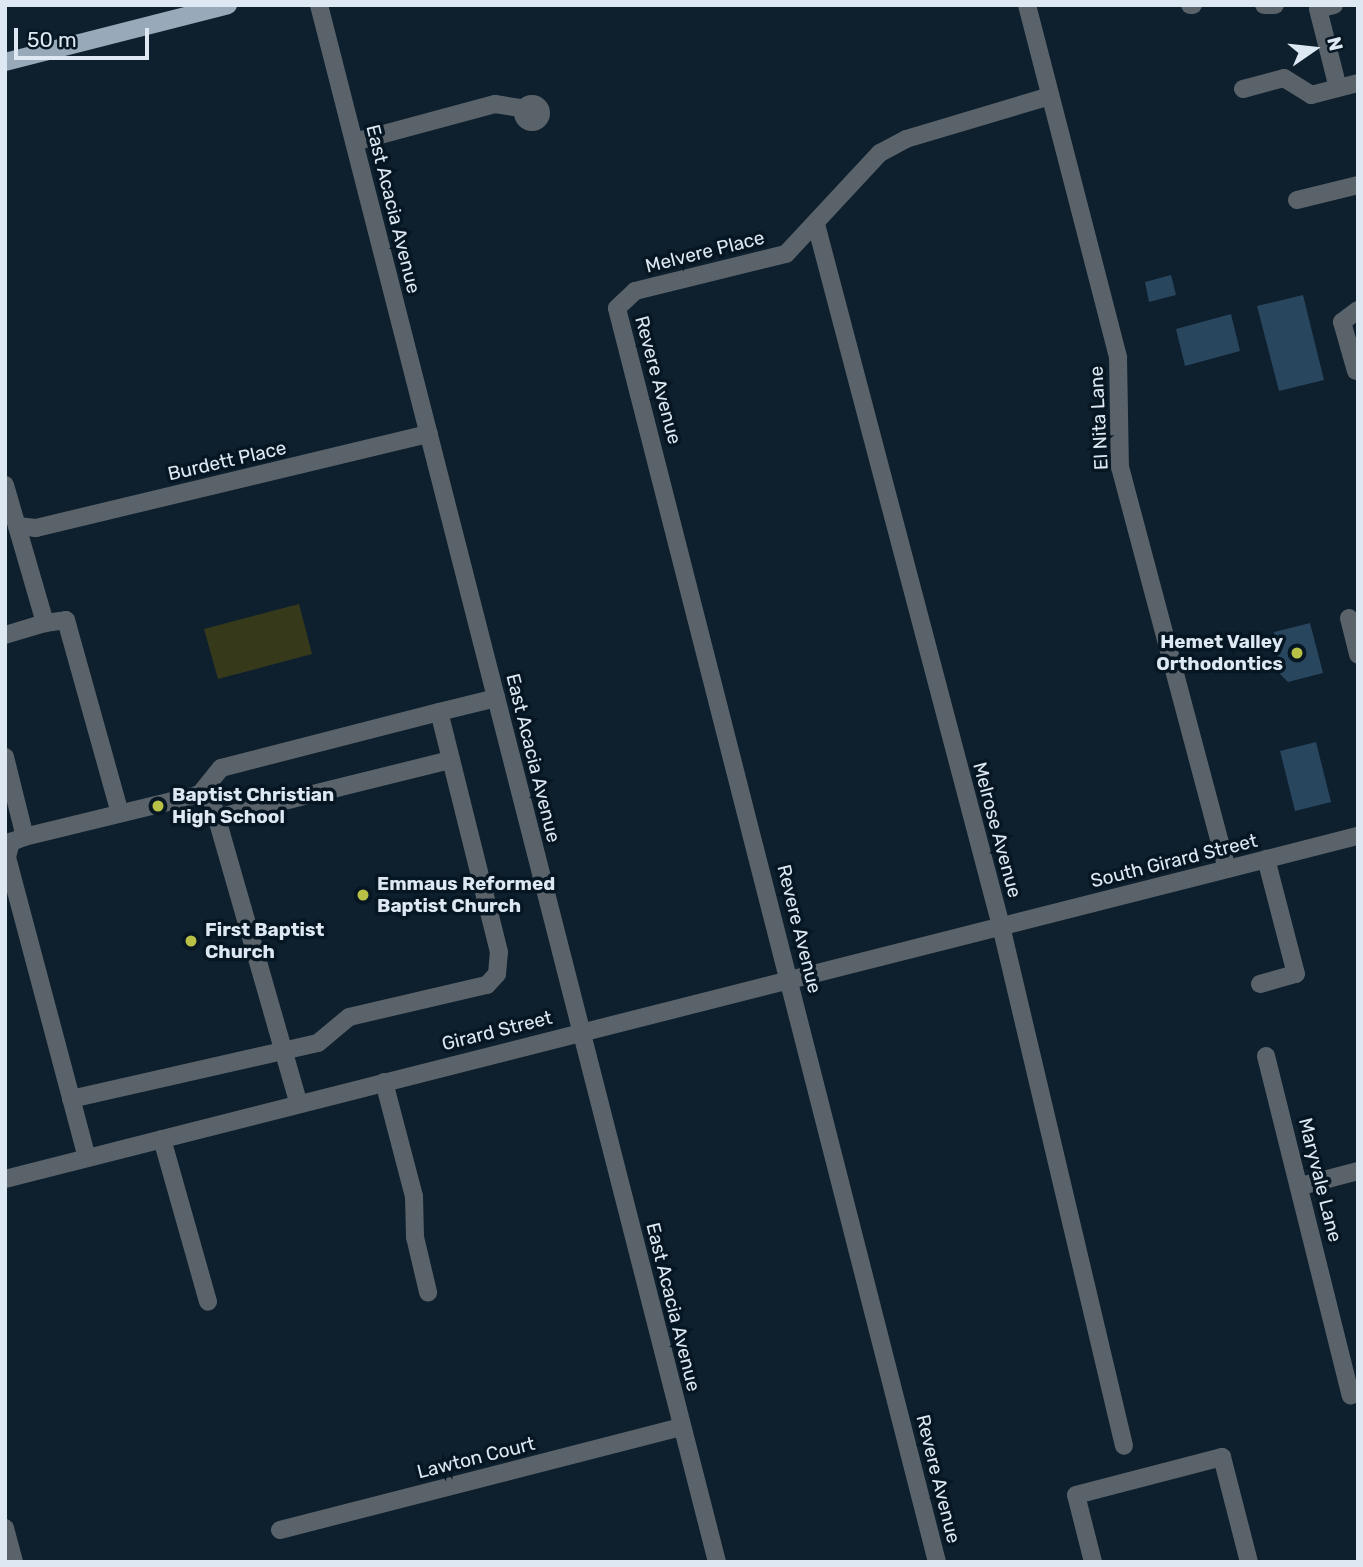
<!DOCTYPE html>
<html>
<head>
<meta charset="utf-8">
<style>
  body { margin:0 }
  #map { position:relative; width:1363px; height:1567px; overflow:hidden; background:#0e1f2d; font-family:Rubik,sans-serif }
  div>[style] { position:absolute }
  .green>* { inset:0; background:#37391b }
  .building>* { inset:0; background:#29465f }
  .minor>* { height:18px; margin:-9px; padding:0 9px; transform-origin:9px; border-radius:9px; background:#5a636a }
  .minor>.ring { margin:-9px; padding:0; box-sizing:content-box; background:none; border:18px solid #5a636a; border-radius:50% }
  .major>* { height:18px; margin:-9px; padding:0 9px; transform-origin:9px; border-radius:9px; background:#98a9b9 }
  .dots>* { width:19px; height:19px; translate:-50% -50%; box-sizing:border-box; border:4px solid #061623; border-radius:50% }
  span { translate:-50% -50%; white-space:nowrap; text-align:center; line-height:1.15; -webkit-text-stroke:7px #061623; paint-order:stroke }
  .street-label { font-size:19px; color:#dde8f2 }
  .poi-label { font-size:19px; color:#dde8f2; font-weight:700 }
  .right { translate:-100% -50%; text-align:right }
  .left { translate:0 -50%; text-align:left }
  .frame { position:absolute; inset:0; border:7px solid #dde8f2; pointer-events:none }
  .north { position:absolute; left:1279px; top:14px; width:70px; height:70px; -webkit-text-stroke:5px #061623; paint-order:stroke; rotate:76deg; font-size:19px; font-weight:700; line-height:28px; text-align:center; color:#dde8f2 }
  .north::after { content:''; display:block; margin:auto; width:24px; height:32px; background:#dde8f2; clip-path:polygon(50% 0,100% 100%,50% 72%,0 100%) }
  .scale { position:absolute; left:14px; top:28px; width:135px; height:32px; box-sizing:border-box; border:4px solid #dde8f2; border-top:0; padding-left:9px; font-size:21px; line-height:24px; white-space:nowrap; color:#dde8f2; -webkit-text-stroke:5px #061623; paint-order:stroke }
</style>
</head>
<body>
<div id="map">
  <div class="green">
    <div style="clip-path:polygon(299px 604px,312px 654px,218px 679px,204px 629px)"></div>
  </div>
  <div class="building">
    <div style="clip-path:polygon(1171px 275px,1176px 295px,1149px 302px,1145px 282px)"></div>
    <div style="clip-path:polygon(1303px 295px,1324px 380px,1279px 391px,1257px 306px)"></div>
    <div style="clip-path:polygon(1231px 314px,1240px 351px,1185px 366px,1176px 329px)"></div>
    <div style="clip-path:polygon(1310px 623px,1323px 673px,1288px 682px,1280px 674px,1274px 632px)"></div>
    <div style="clip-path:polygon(1316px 742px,1331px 802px,1295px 811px,1280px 751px)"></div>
  </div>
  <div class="minor">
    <div style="left:319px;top:5px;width:1607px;rotate:75.66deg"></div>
    <div style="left:1027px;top:5px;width:364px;rotate:75.5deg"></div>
    <div style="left:1118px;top:357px;width:110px;rotate:89deg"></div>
    <div style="left:1120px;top:467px;width:416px;rotate:75.1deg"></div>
    <div style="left:1190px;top:5px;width:3px"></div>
    <div style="left:1264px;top:5px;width:11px"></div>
    <div style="left:1334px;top:5px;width:16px;rotate:166deg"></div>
    <div style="left:1318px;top:9px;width:81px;rotate:75.8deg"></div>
    <div style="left:1243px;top:89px;width:42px;rotate:-15deg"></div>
    <div style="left:1284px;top:78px;width:32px;rotate:32deg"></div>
    <div style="left:1311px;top:95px;width:49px;rotate:-14.3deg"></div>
    <div class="ring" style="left:523px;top:104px;width:0;height:0"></div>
    <div style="left:354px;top:142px;width:146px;rotate:-15.1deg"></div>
    <div style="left:495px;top:104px;width:30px;rotate:9deg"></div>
    <div style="left:1297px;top:200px;width:63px;rotate:-13.8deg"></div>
    <div style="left:817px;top:228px;width:722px;rotate:75.23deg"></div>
    <div style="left:1001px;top:926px;width:534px;rotate:76.69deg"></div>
    <div style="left:1356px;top:371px;width:51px;rotate:-105.9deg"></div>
    <div style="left:1342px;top:322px;width:20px;rotate:-37deg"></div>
    <div style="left:5px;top:485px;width:144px;rotate:73.8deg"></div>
    <div style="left:45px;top:623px;width:21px;rotate:-8deg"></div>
    <div style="left:66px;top:620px;width:200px;rotate:74.4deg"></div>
    <div style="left:17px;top:526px;width:19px;rotate:6deg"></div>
    <div style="left:36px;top:528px;width:404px;rotate:-13.5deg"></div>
    <div style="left:1349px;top:618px;width:38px;rotate:76deg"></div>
    <div style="left:5px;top:635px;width:42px;rotate:-16.7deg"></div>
    <div style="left:439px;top:712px;width:59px;rotate:-13.8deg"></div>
    <div style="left:5px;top:757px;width:82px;rotate:76deg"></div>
    <div style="left:220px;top:817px;width:238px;rotate:-13.9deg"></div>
    <div style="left:1260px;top:984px;width:37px;rotate:-16deg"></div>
    <div style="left:1296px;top:974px;width:119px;rotate:-104.6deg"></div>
    <div style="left:1266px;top:1056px;width:350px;rotate:76deg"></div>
    <div style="left:384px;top:1082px;width:118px;rotate:75.3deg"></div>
    <div style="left:414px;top:1196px;width:41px;rotate:88.6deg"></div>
    <div style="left:415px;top:1237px;width:57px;rotate:76.7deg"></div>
    <div style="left:71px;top:1099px;width:253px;rotate:-12.8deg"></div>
    <div style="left:318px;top:1043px;width:40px;rotate:-40deg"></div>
    <div style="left:349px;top:1017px;width:142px;rotate:-13.1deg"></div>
    <div style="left:487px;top:985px;width:15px;rotate:-48deg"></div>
    <div style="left:497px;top:974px;width:22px;rotate:-85deg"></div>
    <div style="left:499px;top:952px;width:247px;rotate:-104deg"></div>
    <div style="left:439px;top:712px;width:225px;rotate:165.6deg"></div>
    <div style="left:221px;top:768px;width:33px;rotate:129deg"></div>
    <div style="left:162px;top:1139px;width:169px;rotate:74.2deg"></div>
    <div style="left:87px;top:1158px;width:311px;rotate:-104.9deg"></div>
    <div style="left:7px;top:857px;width:16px;rotate:-75deg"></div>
    <div style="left:11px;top:842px;width:14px;rotate:-21deg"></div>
    <div style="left:24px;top:837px;width:181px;rotate:-13.7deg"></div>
    <div style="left:200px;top:794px;width:12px;rotate:20deg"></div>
    <div style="left:211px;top:798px;width:318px;rotate:74deg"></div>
    <div style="left:5px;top:1179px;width:1396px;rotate:-14.23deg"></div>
    <div style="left:1301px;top:1186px;width:59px;rotate:-14.7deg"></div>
    <div style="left:5px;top:1528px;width:35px;rotate:75deg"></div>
    <div style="left:280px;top:1530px;width:415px;rotate:-14.4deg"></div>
    <div style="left:937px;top:1562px;width:1294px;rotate:-104.32deg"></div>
    <div style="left:617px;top:308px;width:25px;rotate:-43deg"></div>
    <div style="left:635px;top:291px;width:155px;rotate:-13.8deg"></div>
    <div style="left:786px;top:254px;width:138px;rotate:-47.1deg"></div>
    <div style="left:880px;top:153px;width:30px;rotate:-28deg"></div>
    <div style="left:906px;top:139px;width:150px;rotate:-16.6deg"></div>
    <div style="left:1093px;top:1562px;width:69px;rotate:-104.2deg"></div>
    <div style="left:1076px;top:1495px;width:151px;rotate:-14.6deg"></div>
    <div style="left:1222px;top:1457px;width:108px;rotate:75.6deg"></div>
  </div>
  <div class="major">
    <div style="left:5px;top:62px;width:230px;rotate:-14.3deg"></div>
  </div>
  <div class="dots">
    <div style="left:1297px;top:653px;background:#b9c046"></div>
    <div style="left:158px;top:806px;background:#b9c046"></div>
    <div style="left:363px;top:895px;background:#b9c046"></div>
    <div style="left:191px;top:941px;background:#b9c046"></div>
  </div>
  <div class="street-label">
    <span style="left:393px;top:209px;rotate:76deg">East Acacia Avenue</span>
    <span style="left:705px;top:252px;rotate:-14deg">Melvere Place</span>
    <span style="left:658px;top:380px;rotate:75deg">Revere Avenue</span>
    <span style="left:1099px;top:418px;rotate:-93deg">El Nita Lane</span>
    <span style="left:227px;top:461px;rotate:-13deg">Burdett Place</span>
    <span style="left:533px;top:758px;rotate:76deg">East Acacia Avenue</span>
    <span style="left:997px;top:830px;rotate:75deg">Melrose Avenue</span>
    <span style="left:1174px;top:861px;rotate:-14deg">South Girard Street</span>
    <span style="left:799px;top:929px;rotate:76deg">Revere Avenue</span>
    <span style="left:497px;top:1031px;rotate:-14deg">Girard Street</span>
    <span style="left:1320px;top:1180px;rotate:76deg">Maryvale Lane</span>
    <span style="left:673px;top:1307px;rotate:76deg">East Acacia Avenue</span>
    <span style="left:476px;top:1458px;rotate:-14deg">Lawton Court</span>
    <span style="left:938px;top:1479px;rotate:76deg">Revere Avenue</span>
  </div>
  <div class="poi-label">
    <span class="right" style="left:1283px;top:653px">Hemet Valley<br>Orthodontics</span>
    <span class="left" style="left:172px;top:806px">Baptist Christian<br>High School</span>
    <span class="left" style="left:377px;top:895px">Emmaus Reformed<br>Baptist Church</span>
    <span class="left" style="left:205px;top:941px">First Baptist<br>Church</span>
  </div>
  <div class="frame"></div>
  <div class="north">N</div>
  <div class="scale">50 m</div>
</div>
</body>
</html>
